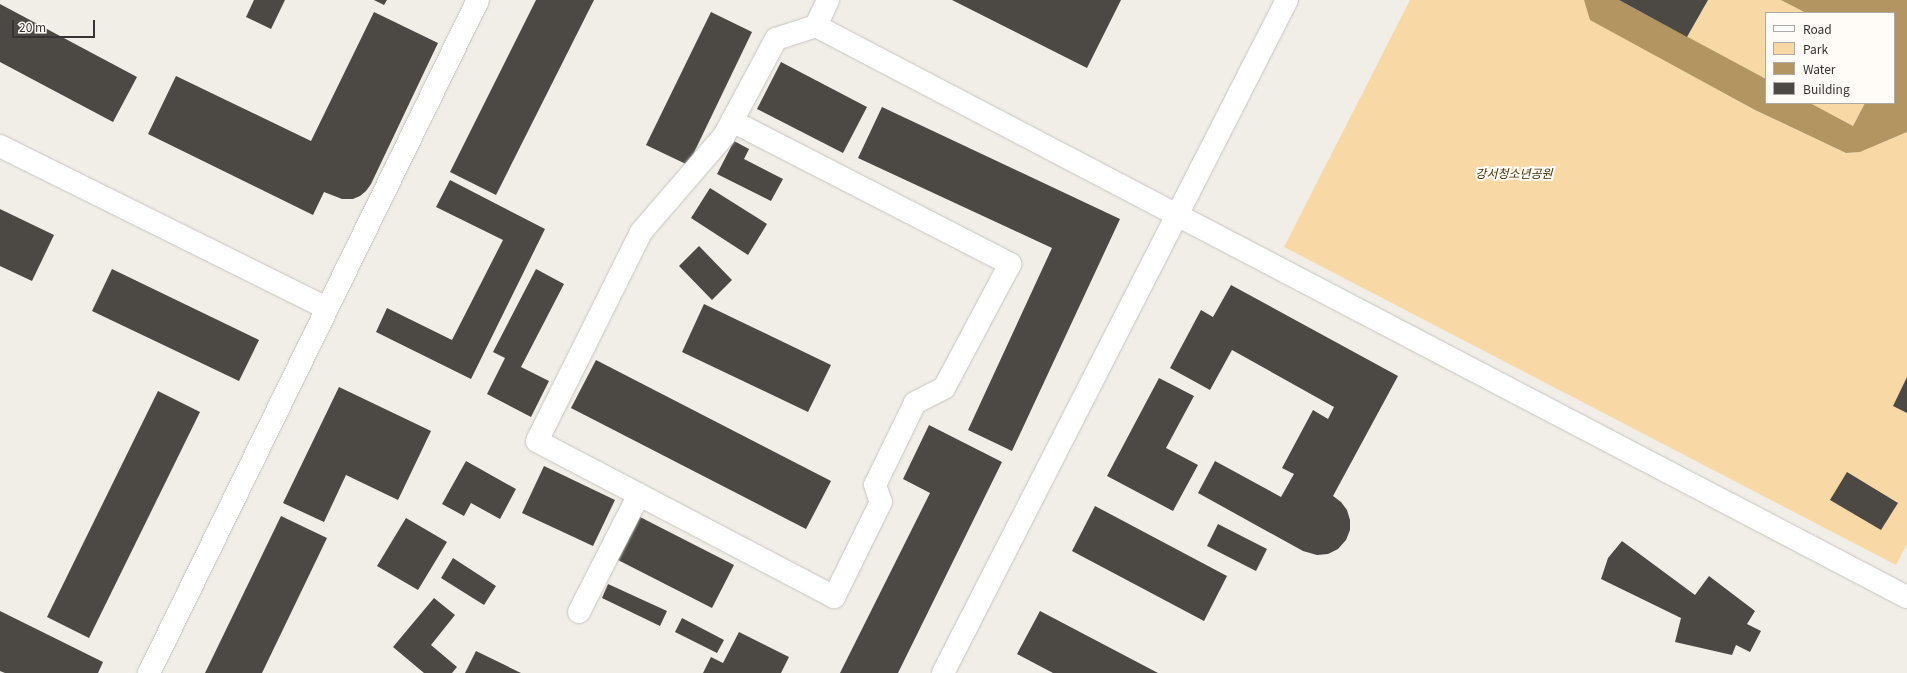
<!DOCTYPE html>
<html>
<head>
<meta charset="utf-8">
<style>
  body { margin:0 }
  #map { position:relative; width:1907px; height:673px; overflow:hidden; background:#f1eee8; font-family:Georgia,"Noto Sans KR",serif }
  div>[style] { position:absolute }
  .green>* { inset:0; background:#f8d9a6 }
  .water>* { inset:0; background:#b39561 }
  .building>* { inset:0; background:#4c4945 }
  .roads { filter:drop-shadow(0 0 1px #c8c4bf) drop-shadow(0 0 1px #c8c4bf) }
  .minor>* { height:22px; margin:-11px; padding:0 11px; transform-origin:11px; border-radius:11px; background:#fff }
  .tertiary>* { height:22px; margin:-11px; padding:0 11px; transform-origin:11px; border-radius:11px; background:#fff }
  span { translate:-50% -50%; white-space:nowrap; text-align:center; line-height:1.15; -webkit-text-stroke:4px #fffbf6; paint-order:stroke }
  .park-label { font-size:12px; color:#473205; font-style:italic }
  .legend { position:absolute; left:1765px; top:12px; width:130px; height:92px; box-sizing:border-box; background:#fffbf6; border:1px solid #aeaba8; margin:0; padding:5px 7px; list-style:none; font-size:12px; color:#353432 }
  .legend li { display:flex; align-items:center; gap:8px; height:20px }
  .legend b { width:20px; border:1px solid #aeaba8 }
  .scale { position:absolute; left:12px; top:20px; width:83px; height:18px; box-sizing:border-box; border:2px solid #353432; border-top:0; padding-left:5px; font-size:12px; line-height:14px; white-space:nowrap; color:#353432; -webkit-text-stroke:3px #fffbf6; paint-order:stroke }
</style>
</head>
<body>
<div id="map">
  <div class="green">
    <div style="clip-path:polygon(1410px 0,1584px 0,1591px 20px,1755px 110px,1846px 153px,1860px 152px,1907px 132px,1907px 544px,1896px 565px,1284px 247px)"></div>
    <div style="clip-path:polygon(1708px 0,1781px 0,1806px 13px,1766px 13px,1766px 79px,1687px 37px)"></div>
    <div style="clip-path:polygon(1810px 103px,1865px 103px,1853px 126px)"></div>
  </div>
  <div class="water">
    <div style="clip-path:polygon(1584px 0,1619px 0,1766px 79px,1766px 103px,1810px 103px,1853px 126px,1865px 103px,1894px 103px,1894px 13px,1806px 13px,1781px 0,1907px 0,1907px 132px,1860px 152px,1846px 153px,1755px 110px,1590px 20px)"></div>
  </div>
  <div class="building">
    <div style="clip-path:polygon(254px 0,285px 0,271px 29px,246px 17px)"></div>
    <div style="clip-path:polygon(374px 0,387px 0,384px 5px)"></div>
    <div style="clip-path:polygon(536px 0,594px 0,496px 195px,450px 172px)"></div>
    <div style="clip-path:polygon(952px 0,1121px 0,1087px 68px)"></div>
    <div style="clip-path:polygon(1619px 0,1708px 0,1687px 37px)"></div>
    <div style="clip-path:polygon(0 4px,137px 77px,113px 122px,0 62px)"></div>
    <div style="clip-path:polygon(374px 12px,438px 43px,371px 184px,366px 191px,360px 196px,353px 199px,342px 199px,324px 192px,313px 215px,148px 134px,176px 76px,311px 141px)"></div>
    <div style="clip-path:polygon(711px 12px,752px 32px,688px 165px,646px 145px)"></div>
    <div style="clip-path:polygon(781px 62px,867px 107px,843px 153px,757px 109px)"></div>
    <div style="clip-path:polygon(882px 107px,1120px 219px,1012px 451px,968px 430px,1052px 248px,858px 158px)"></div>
    <div style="clip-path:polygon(734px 141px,749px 149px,744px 159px,783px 179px,771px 201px,717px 174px)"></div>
    <div style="clip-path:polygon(450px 180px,545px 229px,471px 379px,376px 332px,387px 308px,452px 340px,503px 240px,436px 207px)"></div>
    <div style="clip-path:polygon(710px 188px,767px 224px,748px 255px,691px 218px)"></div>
    <div style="clip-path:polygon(0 209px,54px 235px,32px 281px,0 266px)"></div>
    <div style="clip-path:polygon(699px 246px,732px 280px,712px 300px,679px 266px)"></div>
    <div style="clip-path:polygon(112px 269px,259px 340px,239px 381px,92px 311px)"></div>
    <div style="clip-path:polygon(536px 269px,564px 284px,521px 367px,549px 381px,531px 417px,487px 394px,505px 358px,493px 352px)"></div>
    <div style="clip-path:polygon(1231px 285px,1398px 376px,1333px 496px,1341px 502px,1347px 510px,1350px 520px,1350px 530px,1346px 540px,1338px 549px,1328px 554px,1317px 555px,1303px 551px,1198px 493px,1215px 461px,1281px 497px,1294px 474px,1282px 468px,1313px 410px,1328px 419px,1334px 407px,1232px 350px,1210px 390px,1170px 368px,1201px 310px,1213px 317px)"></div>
    <div style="clip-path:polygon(704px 304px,831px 365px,808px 412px,682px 352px)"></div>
    <div style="clip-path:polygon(596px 360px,831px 481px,806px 529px,571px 408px)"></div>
    <div style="clip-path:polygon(1907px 377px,1907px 413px,1893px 406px)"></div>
    <div style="clip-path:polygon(1159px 378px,1194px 396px,1166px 448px,1198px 465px,1173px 511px,1107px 476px)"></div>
    <div style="clip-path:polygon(339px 387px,431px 431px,398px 500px,346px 475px,324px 522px,283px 503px)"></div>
    <div style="clip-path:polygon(158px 391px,200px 412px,89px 638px,47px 617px)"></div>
    <div style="clip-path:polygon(929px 425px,1002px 462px,898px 673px,840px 673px,930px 493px,903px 479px)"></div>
    <div style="clip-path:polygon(466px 461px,516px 489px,500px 519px,471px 503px,464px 516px,442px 504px)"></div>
    <div style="clip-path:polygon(544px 466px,615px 500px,593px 546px,522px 513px)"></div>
    <div style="clip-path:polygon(1847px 472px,1898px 503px,1881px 530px,1830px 500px)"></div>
    <div style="clip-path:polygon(1095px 506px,1227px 576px,1204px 621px,1072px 551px)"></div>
    <div style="clip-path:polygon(281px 516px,327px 538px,262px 673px,205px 673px)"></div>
    <div style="clip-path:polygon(640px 517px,734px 565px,712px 608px,618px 560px)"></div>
    <div style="clip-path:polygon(406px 518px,447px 542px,418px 590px,377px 566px)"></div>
    <div style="clip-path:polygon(1218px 524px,1267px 549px,1256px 571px,1207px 546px)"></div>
    <div style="clip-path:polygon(1622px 541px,1695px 595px,1709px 576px,1755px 611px,1747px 624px,1761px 631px,1750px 652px,1736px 645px,1732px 655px,1675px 642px,1681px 618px,1601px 579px,1608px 558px)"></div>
    <div style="clip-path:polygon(453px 558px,496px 586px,484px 605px,441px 578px)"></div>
    <div style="clip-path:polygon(608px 584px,667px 611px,660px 626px,602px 598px)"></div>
    <div style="clip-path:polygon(434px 598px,455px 615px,431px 645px,457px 667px,452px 673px,424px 673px,393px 647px)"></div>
    <div style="clip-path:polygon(0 611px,103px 662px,98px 673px,5px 673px,0 671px)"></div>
    <div style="clip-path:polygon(1040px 611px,1158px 673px,1053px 673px,1017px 654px)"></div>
    <div style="clip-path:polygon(682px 618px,724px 640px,717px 653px,675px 632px)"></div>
    <div style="clip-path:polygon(739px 632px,789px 657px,781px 673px,703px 673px,711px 657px,723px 663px)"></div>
    <div style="clip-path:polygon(476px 651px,521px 673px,465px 673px)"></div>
  </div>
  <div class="roads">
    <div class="minor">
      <div style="left:828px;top:0;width:29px;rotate:115deg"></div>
      <div style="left:816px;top:26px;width:1231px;rotate:27.63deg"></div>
      <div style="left:732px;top:121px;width:313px;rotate:27.2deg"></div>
      <div style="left:1010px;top:264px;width:140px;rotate:118deg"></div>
      <div style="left:944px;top:388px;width:33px;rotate:153deg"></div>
      <div style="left:915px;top:403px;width:91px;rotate:116deg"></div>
      <div style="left:875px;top:485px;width:18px;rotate:71deg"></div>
      <div style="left:881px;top:502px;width:106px;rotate:116.3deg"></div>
      <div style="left:834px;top:597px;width:335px;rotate:-152.3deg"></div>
      <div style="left:537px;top:441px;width:233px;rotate:-63.5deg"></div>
      <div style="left:641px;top:232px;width:127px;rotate:-49.2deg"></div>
      <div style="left:724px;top:136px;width:110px;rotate:-61.8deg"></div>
      <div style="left:776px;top:39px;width:42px;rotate:-18deg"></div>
      <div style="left:579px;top:612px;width:132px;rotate:-63deg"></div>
      <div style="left:943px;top:673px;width:756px;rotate:-62.93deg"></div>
    </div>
    <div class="tertiary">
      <div style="left:0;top:146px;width:365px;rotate:26.4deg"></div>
      <div style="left:149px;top:673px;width:749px;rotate:-63.95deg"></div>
    </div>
  </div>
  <div class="park-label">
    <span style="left:1514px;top:173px">강서청소년공원</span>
  </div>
  <ul class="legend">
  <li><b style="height:5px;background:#fff"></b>Road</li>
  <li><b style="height:11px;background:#f8d9a6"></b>Park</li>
  <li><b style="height:11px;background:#b39561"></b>Water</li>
  <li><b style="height:11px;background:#4c4945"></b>Building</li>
  </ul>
  <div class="scale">20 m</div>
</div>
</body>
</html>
